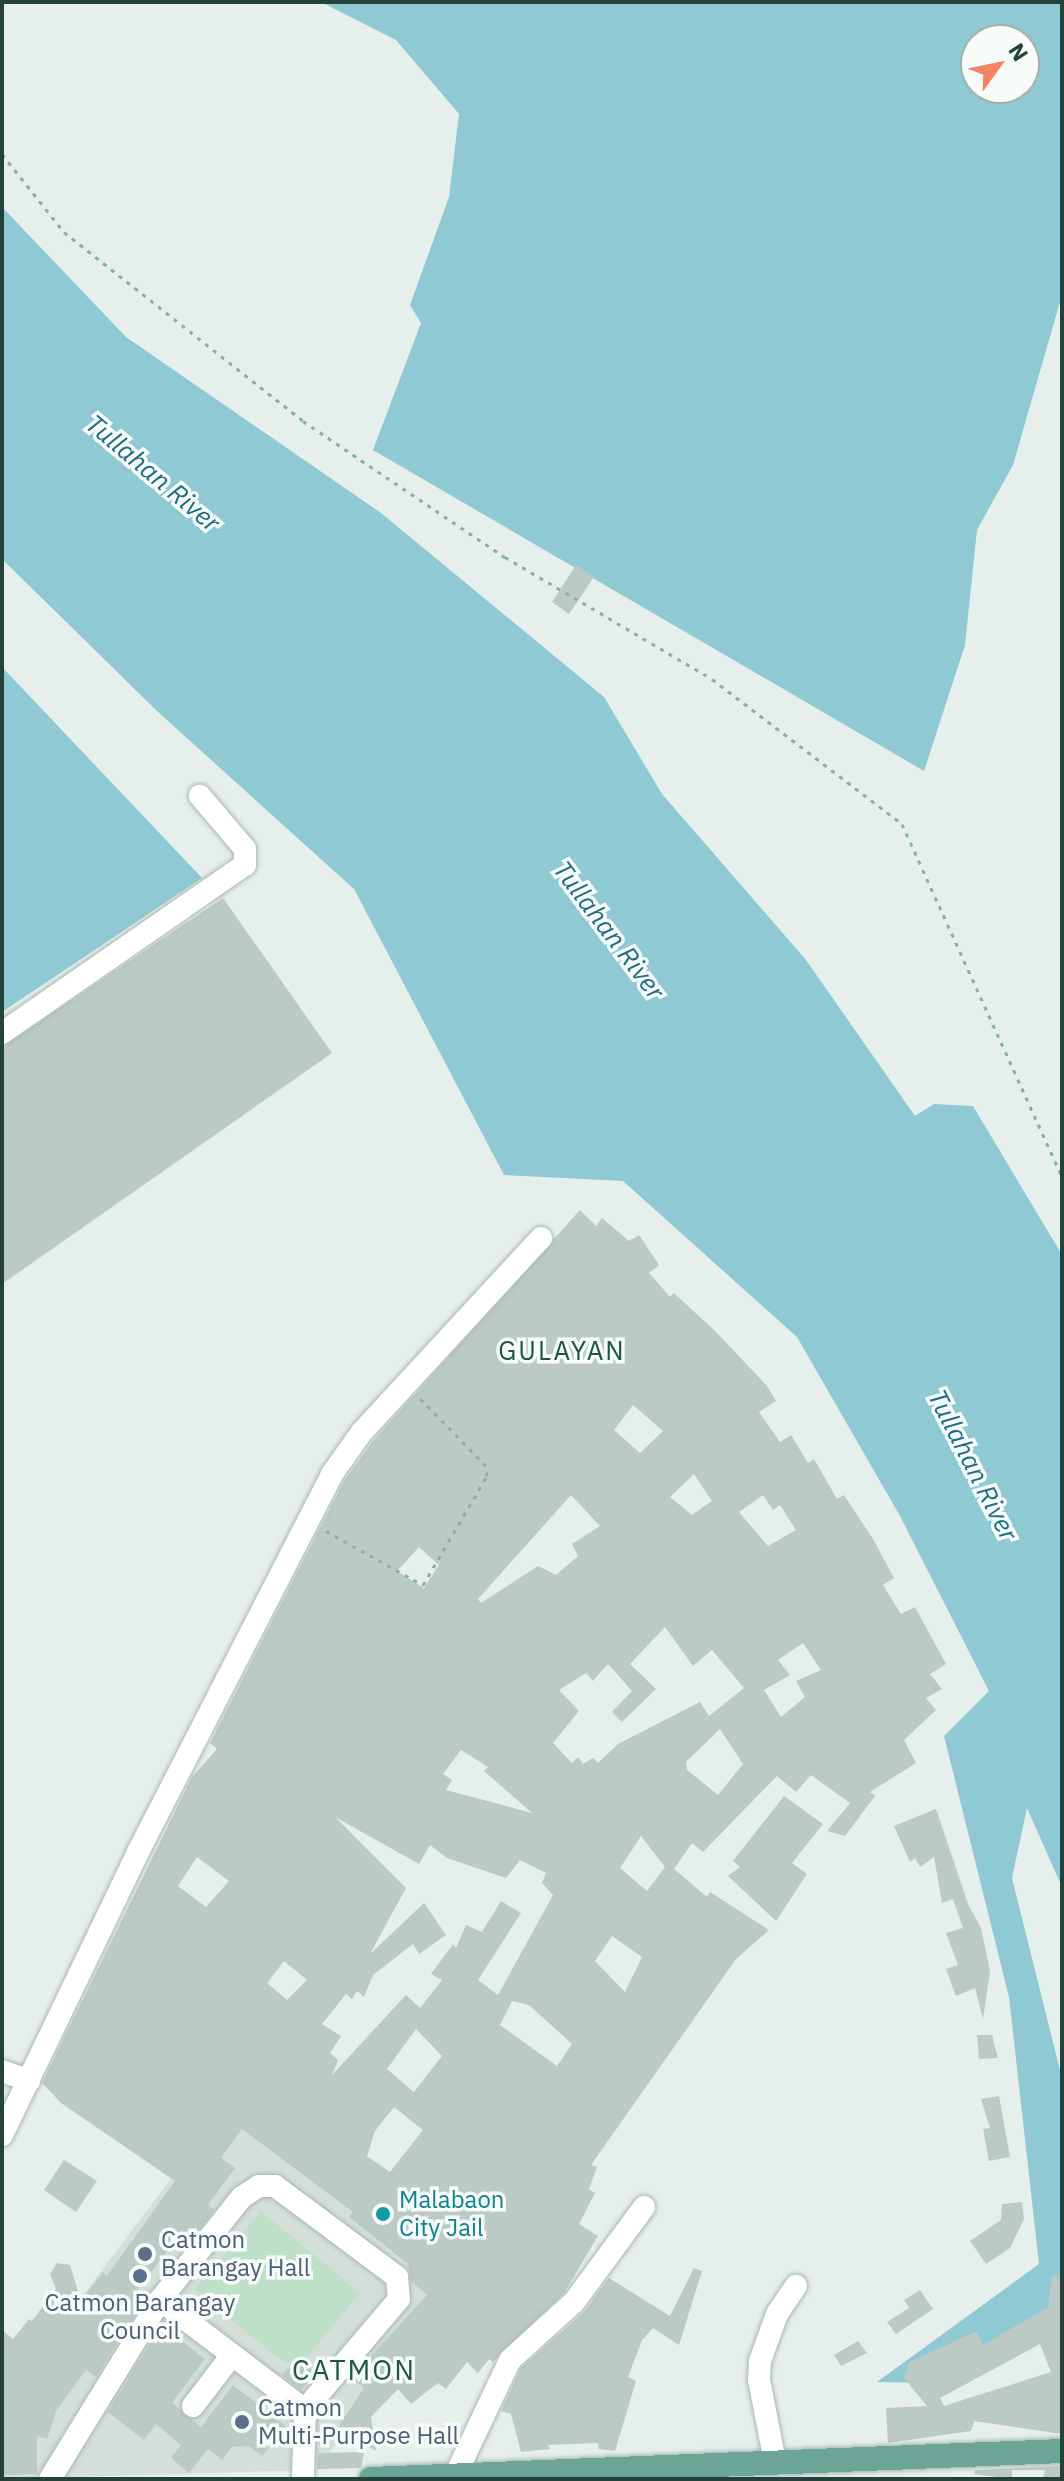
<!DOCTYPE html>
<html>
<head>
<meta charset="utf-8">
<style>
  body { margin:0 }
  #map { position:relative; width:1064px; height:2481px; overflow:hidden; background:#e6efeb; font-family:"IBM Plex Sans",sans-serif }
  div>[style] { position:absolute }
  .built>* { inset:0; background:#d4dfda }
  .green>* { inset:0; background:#bfe0c8 }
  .water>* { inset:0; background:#8ec9d4 }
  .building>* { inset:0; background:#bbcac4 }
  .path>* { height:3px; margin-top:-1.5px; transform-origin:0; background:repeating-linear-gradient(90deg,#86b3a5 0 4px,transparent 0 10px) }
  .roads { filter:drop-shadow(0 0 2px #a8b8b2) drop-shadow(0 0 2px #a8b8b2) }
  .minor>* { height:22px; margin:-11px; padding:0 11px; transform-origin:11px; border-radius:11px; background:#fff }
  .major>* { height:24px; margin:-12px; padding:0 12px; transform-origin:12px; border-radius:12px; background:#6aa596 }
  .dots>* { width:22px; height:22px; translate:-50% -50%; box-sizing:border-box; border:4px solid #f7fbf9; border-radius:50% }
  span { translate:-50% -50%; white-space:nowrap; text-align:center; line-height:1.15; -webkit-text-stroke:7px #f7fbf9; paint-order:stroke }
  .culture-label { font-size:24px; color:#0d838f }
  .left { translate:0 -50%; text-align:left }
  .service-label { font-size:24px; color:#4e5e75 }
  .water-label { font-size:26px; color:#1c6f80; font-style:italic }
  .neighbourhood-label { font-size:26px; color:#1f5548; letter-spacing:2px }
  .quarter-label { font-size:28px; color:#1f5548; letter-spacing:2px }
  .frame { position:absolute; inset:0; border:4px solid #24423a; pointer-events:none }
  .north { position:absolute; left:960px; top:24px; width:80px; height:80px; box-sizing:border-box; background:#f7fbf9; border:2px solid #a3b1ad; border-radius:50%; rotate:57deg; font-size:22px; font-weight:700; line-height:32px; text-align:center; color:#24423a }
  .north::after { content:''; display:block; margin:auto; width:28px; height:36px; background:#f4845f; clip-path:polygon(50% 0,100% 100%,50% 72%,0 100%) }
</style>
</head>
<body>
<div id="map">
  <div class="built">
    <div style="clip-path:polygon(245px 2080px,495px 2276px,312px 2470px,2px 2479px,2px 2403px)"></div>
  </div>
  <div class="green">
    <div style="clip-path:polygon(261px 2211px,360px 2293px,304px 2361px,284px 2363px,194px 2289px)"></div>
  </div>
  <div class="water">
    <div style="clip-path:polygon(evenodd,321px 2px,1062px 2px,1062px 295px,1013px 465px,977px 530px,965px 645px,924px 771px,373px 450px,421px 323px,410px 305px,449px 197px,459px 114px,396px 40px,321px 2px,976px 40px,1024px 40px,1024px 88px,976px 88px,976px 40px)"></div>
    <div style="clip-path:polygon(2px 207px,126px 337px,381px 513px,604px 697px,662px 794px,806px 960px,915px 1116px,934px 1104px,973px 1106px,1062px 1255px,1062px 1887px,1027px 1808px,1012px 1878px,1062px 2078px,1062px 2306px,932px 2383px,877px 2382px,1039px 2264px,1009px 1997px,944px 1736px,989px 1691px,900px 1516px,797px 1337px,623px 1181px,504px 1175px,354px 889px,157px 711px,2px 559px)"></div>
    <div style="clip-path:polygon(2px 667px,202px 878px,2px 1012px)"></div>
  </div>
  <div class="building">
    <div style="clip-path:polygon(576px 565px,594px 577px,569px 614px,552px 602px)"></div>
    <div style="clip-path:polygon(223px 898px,332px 1053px,2px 1284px,2px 1047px)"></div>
    <div style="clip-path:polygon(evenodd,580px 1210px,596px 1226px,602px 1218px,629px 1241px,639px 1235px,659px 1265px,649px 1273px,670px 1297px,674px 1293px,715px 1331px,767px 1386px,776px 1401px,759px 1412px,780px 1442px,791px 1435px,808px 1463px,814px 1459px,837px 1499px,844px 1495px,873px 1539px,894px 1578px,883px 1585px,901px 1614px,915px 1607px,946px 1664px,930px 1674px,942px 1689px,926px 1698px,936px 1710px,904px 1740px,916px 1763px,870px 1792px,875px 1796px,845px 1836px,827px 1831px,850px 1803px,811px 1775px,796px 1792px,777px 1776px,703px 1852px,692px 1843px,674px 1869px,707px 1897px,710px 1892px,769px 1930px,736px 1959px,591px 2165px,597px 2167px,589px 2189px,595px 2193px,579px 2224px,598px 2236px,564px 2293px,493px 2362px,489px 2359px,478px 2373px,467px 2362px,446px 2389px,438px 2383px,411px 2404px,398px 2389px,371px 2417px,376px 2451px,338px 2427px,364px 2388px,351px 2378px,427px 2295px,411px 2281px,408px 2264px,349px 2217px,353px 2212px,242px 2129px,221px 2158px,235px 2168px,208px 2205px,214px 2210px,188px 2243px,179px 2236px,134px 2294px,143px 2301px,96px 2377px,86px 2370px,56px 2411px,47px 2439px,37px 2436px,37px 2474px,2px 2475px,2px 2330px,13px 2339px,29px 2319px,32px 2321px,56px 2289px,50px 2274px,57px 2263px,70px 2265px,81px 2301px,103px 2272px,107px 2276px,175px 2181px,61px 2103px,42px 2083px,192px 1777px,217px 1749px,210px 1743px,344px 1481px,373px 1441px,580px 1210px,633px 1405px,663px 1431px,640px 1453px,614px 1430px,633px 1405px,580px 1210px,694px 1474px,712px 1501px,692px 1515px,670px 1497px,694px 1474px,580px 1210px,571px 1495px,600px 1526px,572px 1544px,578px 1556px,556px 1575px,538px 1566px,481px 1603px,478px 1599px,571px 1495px,580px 1210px,763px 1495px,773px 1510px,780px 1505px,796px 1530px,768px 1546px,739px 1512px,763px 1495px,580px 1210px,419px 1547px,439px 1565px,424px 1588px,397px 1571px,419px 1547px,580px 1210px,665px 1627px,693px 1666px,712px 1650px,744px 1688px,709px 1716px,700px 1702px,618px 1744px,598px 1763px,593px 1758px,583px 1764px,578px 1757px,572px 1763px,553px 1743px,579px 1711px,559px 1690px,586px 1673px,593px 1681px,608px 1664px,632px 1691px,612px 1712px,622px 1722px,656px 1689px,630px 1664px,665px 1627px,580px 1210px,803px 1643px,821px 1670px,796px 1681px,805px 1697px,781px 1717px,764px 1690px,790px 1675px,778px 1660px,803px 1643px,580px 1210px,720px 1729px,743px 1764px,718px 1795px,687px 1770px,686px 1762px,720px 1729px,580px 1210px,461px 1750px,488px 1767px,484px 1771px,532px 1813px,446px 1790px,452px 1780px,443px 1774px,461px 1750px,580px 1210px,335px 1817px,419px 1864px,430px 1845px,447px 1858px,506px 1878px,520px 1860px,546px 1873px,542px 1883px,553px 1895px,498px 1995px,478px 1980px,521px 1913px,501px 1901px,482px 1932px,466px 1925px,456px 1948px,453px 1944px,431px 1974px,442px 1980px,420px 2008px,406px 1995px,332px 2075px,338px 2060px,330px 2053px,341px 2036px,322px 2024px,346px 1994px,352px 1999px,357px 1991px,364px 1997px,373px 1975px,413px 1944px,419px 1954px,446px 1935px,424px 1903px,370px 1954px,406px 1888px,335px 1817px,580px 1210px,641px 1836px,665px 1867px,647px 1891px,620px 1868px,641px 1836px,580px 1210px,197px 1857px,229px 1881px,206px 1907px,178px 1886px,197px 1857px,580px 1210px,612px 1936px,642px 1957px,625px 1992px,595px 1961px,612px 1936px,580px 1210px,284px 1961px,307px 1980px,287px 2000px,267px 1983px,284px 1961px,580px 1210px,512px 2001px,529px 2005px,572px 2044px,557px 2066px,500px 2025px,512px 2001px,580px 1210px,416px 2029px,442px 2056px,414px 2092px,387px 2069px,416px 2029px,580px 1210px,394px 2107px,423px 2130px,390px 2172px,367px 2156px,375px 2131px,394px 2107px)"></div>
    <div style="clip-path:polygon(784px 1796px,823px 1824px,792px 1863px,807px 1874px,776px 1921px,728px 1876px,740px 1867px,733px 1861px)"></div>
    <div style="clip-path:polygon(936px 1809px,968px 1904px,981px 1928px,990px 1971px,983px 2019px,975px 1988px,956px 1996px,946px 1969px,958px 1965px,946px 1933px,963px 1928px,953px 1899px,942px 1903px,934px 1857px,920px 1867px,915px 1858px,910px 1862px,894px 1826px)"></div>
    <div style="clip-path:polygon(977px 2035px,992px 2035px,998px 2058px,979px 2059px)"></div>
    <div style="clip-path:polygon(999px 2096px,1010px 2157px,989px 2161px,983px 2129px,990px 2128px,981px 2099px)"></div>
    <div style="clip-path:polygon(64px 2160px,97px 2181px,76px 2212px,44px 2190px)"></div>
    <div style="clip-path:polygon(1022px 2202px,1024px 2219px,1010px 2248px,986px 2264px,970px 2241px,1001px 2220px,1002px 2204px)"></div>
    <div style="clip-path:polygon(694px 2268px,702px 2271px,679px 2345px,653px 2328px,642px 2340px,628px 2377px,636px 2381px,615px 2451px,599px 2449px,598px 2443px,548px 2445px,550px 2449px,521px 2452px,511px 2414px,501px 2411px,521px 2368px,584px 2312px,609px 2278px,670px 2316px)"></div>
    <div style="clip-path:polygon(evenodd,1052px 2275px,1062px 2275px,1062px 2434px,974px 2421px,971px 2431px,888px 2443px,886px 2408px,927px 2406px,904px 2378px,909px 2362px,977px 2331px,983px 2345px,1048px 2307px,1052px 2275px,1040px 2344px,1051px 2372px,944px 2406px,940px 2398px,1040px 2344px)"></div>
    <div style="clip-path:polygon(920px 2290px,933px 2309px,896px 2334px,887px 2322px,909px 2308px,904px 2300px)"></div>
    <div style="clip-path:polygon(161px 2325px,205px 2359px,172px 2403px,201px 2427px,233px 2385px,286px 2426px,262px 2456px,249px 2446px,232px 2447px,222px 2460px,208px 2449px,189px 2473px,171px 2458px,181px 2445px,156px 2424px,144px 2440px,108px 2412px)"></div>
    <div style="clip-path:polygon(858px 2341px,867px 2353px,841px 2366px,834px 2355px)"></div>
    <div style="clip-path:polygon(306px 2365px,316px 2373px,301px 2390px,282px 2375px,288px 2368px)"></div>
    <div style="clip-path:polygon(364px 2452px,361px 2468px,317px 2469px,318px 2453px)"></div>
    <div style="clip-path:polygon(1062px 2466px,1062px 2479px,1043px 2479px,1045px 2470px,1012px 2470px,1012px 2479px,974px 2474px,975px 2470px)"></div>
  </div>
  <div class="path">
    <div style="left:2px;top:154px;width:100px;rotate:51.5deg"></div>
    <div style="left:64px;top:232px;width:305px;rotate:38.3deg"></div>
    <div style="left:303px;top:421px;width:244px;rotate:34deg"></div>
    <div style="left:505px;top:557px;width:240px;rotate:30.5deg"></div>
    <div style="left:712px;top:679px;width:239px;rotate:37.3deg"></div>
    <div style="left:902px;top:824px;width:387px;rotate:65.6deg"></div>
    <div style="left:326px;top:1531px;width:111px;rotate:29.1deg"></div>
    <div style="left:423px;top:1585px;width:126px;rotate:-59.6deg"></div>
    <div style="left:487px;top:1476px;width:10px;rotate:-96deg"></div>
    <div style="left:486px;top:1466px;width:96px;rotate:-134.2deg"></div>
  </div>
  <div class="roads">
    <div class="minor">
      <div style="left:2px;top:1033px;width:295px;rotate:-34.7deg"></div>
      <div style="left:245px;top:865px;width:16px;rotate:-90deg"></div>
      <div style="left:245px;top:849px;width:70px;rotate:-130.3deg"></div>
      <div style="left:2px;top:2071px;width:29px;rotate:20deg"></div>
      <div style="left:2px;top:2135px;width:314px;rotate:-64.3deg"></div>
      <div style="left:138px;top:1852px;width:425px;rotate:-62.8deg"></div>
      <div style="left:332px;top:1474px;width:52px;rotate:-54.5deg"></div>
      <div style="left:362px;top:1432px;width:264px;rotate:-47.3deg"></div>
      <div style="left:160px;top:2300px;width:182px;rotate:37.2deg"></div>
      <div style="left:193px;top:2406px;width:64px;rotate:-52.6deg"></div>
      <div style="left:775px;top:2462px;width:84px;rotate:-101deg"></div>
      <div style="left:759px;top:2380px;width:19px;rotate:-87deg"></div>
      <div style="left:760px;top:2361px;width:50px;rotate:-70.1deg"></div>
      <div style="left:777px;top:2314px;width:34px;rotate:-56deg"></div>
      <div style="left:455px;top:2476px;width:128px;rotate:-64.6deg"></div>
      <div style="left:510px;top:2360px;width:86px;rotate:-42.2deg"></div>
      <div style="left:574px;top:2302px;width:118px;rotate:-53.6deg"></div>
      <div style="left:50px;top:2479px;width:210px;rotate:-58.4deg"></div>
      <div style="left:160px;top:2300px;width:132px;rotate:-51.5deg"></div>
      <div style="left:242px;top:2197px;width:20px;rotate:-33deg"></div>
      <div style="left:259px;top:2186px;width:16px"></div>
      <div style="left:275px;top:2186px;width:152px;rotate:36.7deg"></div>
      <div style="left:397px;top:2277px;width:22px;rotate:85deg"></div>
      <div style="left:399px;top:2299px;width:145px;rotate:130.3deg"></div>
      <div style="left:305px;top:2410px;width:69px;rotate:91.7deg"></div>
    </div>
    <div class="major">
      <div style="left:371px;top:2479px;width:692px;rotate:-2.32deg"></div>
    </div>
  </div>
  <div class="dots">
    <div style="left:383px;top:2214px;background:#0f9aa8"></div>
    <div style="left:145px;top:2254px;background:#5c6f8a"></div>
    <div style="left:140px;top:2276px;background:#5c6f8a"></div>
    <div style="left:242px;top:2422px;background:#5c6f8a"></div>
  </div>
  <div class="culture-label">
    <span class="left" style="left:399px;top:2214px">Malabaon<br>City Jail</span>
  </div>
  <div class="service-label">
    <span class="left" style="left:161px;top:2254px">Catmon<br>Barangay Hall</span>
    <span style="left:140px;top:2317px">Catmon Barangay<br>Council</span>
    <span class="left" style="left:258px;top:2422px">Catmon<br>Multi-Purpose Hall</span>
  </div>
  <div class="water-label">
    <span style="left:153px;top:473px;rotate:40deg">Tullahan River</span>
    <span style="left:609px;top:930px;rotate:53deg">Tullahan River</span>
    <span style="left:973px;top:1465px;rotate:63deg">Tullahan River</span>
  </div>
  <div class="neighbourhood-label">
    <span style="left:562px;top:1351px">GULAYAN</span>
  </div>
  <div class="quarter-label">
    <span style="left:354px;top:2370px">CATMON</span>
  </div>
  <div class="frame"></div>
  <div class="north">N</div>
</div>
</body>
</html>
